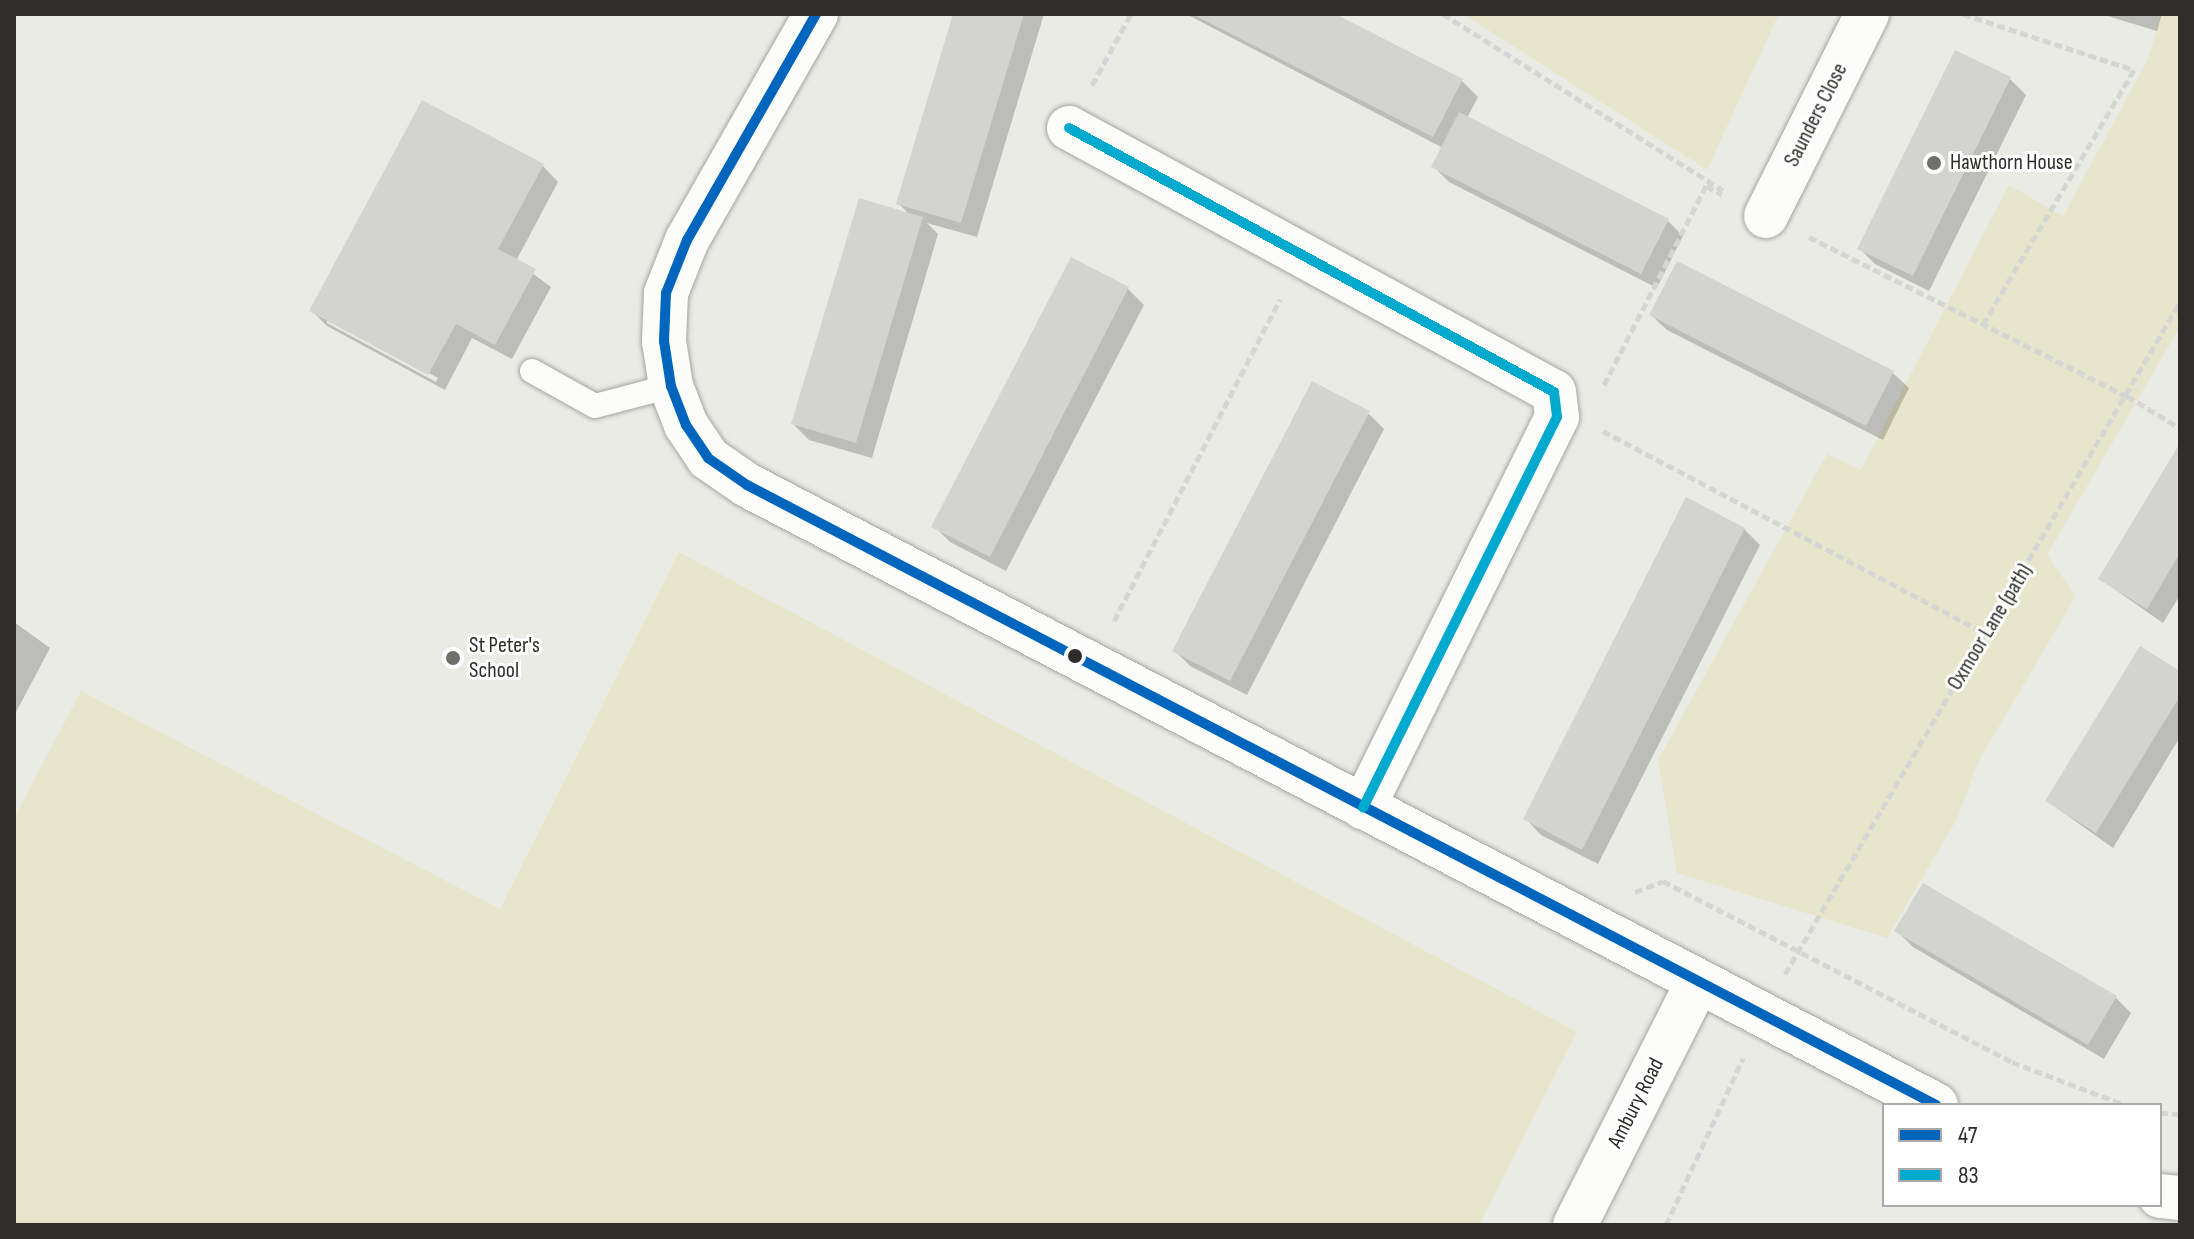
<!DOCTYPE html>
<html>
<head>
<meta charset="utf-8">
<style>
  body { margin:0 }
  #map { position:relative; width:2194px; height:1239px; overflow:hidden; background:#ebebe6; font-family:"Sofia Sans Condensed",sans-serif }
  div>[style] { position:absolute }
  .green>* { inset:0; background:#e7e6cc }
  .shadow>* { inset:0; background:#0003 }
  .building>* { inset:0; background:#d3d3cf }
  .path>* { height:5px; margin-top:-2.5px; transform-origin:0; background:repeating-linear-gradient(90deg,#d5d5d3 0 8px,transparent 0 12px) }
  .roads { filter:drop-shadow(0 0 2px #a5a4a0) drop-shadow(0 0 2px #a5a4a0) }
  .service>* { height:24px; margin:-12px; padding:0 12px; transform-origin:12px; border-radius:12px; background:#fcfcfb }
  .minor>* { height:44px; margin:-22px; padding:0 22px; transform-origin:22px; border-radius:22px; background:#fcfcfb }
  .tertiary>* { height:44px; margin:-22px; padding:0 22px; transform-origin:22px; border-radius:22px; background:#fcfcfb }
  .bus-1>* { height:10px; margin:-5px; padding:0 5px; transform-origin:5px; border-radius:5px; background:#0065bd }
  .bus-2>* { height:10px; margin:-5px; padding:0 5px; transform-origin:5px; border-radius:5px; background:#00a9ce }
  .dots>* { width:22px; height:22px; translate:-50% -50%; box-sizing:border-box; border:4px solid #fff; border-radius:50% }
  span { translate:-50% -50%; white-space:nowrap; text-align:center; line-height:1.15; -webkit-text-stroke:6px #fff; paint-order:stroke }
  .street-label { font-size:22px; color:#2e2d29 }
  .poi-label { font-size:22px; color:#2e2d29 }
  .left { translate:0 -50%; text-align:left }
  .frame { position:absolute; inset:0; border:16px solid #2e2d29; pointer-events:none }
  .legend { position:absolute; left:1882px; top:1103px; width:280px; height:104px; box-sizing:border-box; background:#fff; border:2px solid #ababa9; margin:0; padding:10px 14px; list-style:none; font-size:24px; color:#2e2d29 }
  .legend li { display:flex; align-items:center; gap:16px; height:40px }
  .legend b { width:40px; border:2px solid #ababa9 }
</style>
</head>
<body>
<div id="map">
  <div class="green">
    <div style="clip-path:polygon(1463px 14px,1779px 14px,1707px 170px)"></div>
    <div style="clip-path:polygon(2161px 14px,2180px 14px,2180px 327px,2047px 555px,2076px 596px,1978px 762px,1958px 817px,1887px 938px,1677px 873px,1658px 760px,1827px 454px,1861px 470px,2009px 185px,2063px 216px,2148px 59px)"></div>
    <div style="clip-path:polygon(679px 552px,1577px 1032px,1479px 1225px,14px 1225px,14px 818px,81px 691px,500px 909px)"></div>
  </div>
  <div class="shadow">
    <div style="clip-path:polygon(955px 14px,1044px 14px,977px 237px,927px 223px,938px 234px,872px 458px,809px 440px,793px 424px,910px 215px,898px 203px)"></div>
    <div style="clip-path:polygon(1186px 14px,1330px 14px,1462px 81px,1478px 97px,1467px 118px,1667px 220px,1683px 236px,1657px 288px,1449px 182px,1433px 166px,1443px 148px)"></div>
    <div style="clip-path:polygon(2101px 14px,2162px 14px,2157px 31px)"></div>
    <div style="clip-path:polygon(1956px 52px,2010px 79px,2026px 95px,1929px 291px,1875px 264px,1859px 248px)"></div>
    <div style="clip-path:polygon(evenodd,543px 166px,558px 182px,516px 261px,551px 287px,512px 359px,472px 338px,445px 390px,327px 326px,311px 310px,543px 166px,327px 318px,438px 378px,436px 382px,327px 323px,327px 318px)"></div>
    <div style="clip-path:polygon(1072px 260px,1128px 289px,1144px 305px,1006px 571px,950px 542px,934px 526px)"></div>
    <div style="clip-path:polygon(1651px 315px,1893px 373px,1909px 388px,1883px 440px,1667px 330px)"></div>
    <div style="clip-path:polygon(1368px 413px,1384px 429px,1247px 695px,1190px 666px,1174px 650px)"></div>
    <div style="clip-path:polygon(2180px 451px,2180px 595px,2163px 623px,2100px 579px)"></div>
    <div style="clip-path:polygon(1744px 529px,1760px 545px,1598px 864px,1541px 835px,1526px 819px)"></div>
    <div style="clip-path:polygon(14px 622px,50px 648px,14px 716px)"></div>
    <div style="clip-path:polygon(2180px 673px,2180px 737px,2113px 848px,2047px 801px)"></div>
    <div style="clip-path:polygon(1897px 931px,2116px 998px,2131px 1013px,2104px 1059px,1913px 947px)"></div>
  </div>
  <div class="building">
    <div style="clip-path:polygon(953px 14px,1024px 14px,961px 223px,896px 204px)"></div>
    <div style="clip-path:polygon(1192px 14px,1335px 14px,1463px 79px,1433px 137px)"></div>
    <div style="clip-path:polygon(1955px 50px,2011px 77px,1913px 276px,1857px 249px)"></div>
    <div style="clip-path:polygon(422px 100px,544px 164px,498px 249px,536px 269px,495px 345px,456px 324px,428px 375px,309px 311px)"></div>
    <div style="clip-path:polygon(1459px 112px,1669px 219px,1641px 274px,1431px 167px)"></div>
    <div style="clip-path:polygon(859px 198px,923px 217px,856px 443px,791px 424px)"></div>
    <div style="clip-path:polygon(1071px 257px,1129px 287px,990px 557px,931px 527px)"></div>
    <div style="clip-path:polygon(1677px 261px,1894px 371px,1866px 426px,1649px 315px)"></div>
    <div style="clip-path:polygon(1312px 381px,1370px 411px,1230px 681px,1172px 651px)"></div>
    <div style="clip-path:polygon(2180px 443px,2180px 553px,2147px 609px,2098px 579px)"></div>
    <div style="clip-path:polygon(1686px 497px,1745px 528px,1582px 850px,1523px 819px)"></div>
    <div style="clip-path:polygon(2140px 646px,2180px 671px,2180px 696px,2096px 833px,2045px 801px)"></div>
    <div style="clip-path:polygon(1923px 883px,2117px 996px,2088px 1045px,1894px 931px)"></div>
  </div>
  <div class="path">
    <div style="left:1443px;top:14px;width:331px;rotate:32.2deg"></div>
    <div style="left:1963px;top:14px;width:180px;rotate:18.1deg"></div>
    <div style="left:2134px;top:70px;width:295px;rotate:120.7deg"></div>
    <div style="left:1092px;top:85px;width:81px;rotate:-61.2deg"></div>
    <div style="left:1809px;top:237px;width:356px;rotate:26.6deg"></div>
    <div style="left:2127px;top:396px;width:62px;rotate:31.1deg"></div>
    <div style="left:1604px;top:385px;width:224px;rotate:-62.9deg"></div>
    <div style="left:1706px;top:186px;width:18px;rotate:27deg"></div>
    <div style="left:1603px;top:431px;width:433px;rotate:27.9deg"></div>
    <div style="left:1114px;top:621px;width:362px;rotate:-62.7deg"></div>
    <div style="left:1635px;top:892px;width:30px;rotate:-21deg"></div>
    <div style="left:1663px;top:881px;width:393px;rotate:27.4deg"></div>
    <div style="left:2012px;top:1062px;width:121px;rotate:20.8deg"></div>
    <div style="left:1785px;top:974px;width:779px;rotate:-59.55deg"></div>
    <div style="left:2160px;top:1113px;width:20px;rotate:3deg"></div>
    <div style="left:1666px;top:1225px;width:184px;rotate:-65.2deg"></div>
  </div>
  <div class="roads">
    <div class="service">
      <div style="left:532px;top:371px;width:72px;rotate:29.1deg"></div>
      <div style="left:595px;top:406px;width:79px;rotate:-14.7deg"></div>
    </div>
    <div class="minor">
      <div style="left:1069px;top:128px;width:552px;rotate:28.56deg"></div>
      <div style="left:1554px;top:392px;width:25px;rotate:83deg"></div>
      <div style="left:1557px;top:417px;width:436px;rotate:116.4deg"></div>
      <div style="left:1766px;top:216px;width:226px;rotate:-63.4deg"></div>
    </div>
    <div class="tertiary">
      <div style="left:816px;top:14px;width:260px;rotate:119.7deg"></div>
      <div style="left:687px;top:240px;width:57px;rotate:111.6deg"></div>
      <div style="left:666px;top:293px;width:48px;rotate:92.4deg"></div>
      <div style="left:664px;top:341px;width:46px;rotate:81.2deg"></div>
      <div style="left:671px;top:386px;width:42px;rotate:69deg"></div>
      <div style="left:686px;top:425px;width:40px;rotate:56deg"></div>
      <div style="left:708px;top:458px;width:47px;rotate:34.7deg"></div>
      <div style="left:747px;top:485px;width:1341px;rotate:27.54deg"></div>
      <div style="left:2160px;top:1196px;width:20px;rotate:6deg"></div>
      <div style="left:1575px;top:1225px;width:273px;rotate:-63.2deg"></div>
    </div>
  </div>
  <div class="bus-1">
    <div style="left:816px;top:14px;width:260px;rotate:119.7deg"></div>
    <div style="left:687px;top:240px;width:57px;rotate:111.6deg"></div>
    <div style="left:666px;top:293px;width:48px;rotate:92.4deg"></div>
    <div style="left:664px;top:341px;width:46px;rotate:81.2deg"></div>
    <div style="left:671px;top:386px;width:42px;rotate:69deg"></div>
    <div style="left:686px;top:425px;width:40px;rotate:56deg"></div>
    <div style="left:708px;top:458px;width:47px;rotate:34.7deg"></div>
    <div style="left:747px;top:485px;width:1341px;rotate:27.54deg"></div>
  </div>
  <div class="bus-2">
    <div style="left:1069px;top:128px;width:552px;rotate:28.56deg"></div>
    <div style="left:1554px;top:392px;width:25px;rotate:83deg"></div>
    <div style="left:1557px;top:417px;width:436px;rotate:116.4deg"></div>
  </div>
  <div class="dots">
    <div style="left:1934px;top:163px;background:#70706b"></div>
    <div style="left:1075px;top:656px;background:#2e2d29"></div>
    <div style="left:453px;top:658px;background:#70706b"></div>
  </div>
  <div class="street-label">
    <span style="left:1816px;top:115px;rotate:-63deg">Saunders Close</span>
    <span style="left:1990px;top:627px;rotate:-59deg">Oxmoor Lane (path)</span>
    <span style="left:1636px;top:1103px;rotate:-63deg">Ambury Road</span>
  </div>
  <div class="poi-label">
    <span class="left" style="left:1950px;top:163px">Hawthorn House</span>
    <span class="left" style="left:469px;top:658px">St Peter's<br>School</span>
  </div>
  <div class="frame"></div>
  <ul class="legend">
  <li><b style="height:10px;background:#0065bd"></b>47</li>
  <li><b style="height:10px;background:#00a9ce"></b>83</li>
  </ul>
</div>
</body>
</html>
